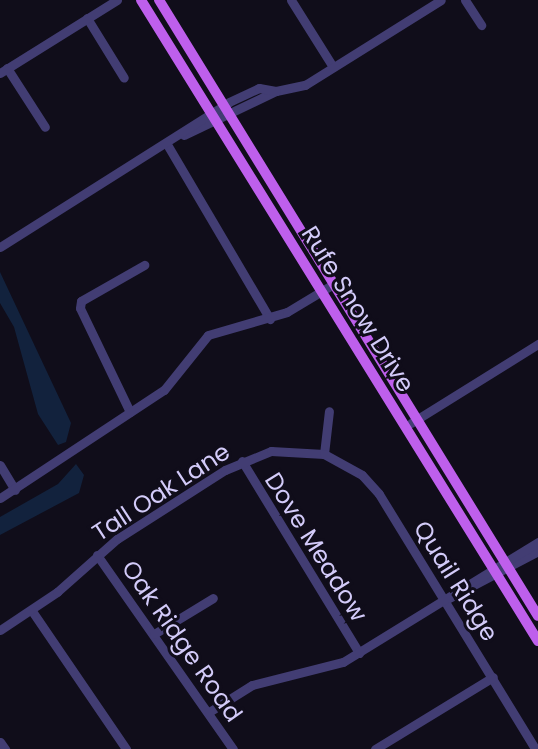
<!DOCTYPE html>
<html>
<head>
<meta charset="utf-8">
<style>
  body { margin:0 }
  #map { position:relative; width:538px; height:749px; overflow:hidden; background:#100d1a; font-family:Poppins,sans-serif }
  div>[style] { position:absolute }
  .water>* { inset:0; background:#12223d }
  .minor>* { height:9px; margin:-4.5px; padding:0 4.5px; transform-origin:4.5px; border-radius:4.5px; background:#423d73 }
  .major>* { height:10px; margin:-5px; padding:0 5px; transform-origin:5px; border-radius:5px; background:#be5fec }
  span { translate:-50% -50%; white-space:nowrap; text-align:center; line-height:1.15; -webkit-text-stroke:6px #100d1a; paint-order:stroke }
  .street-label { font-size:24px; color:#d3cbf9 }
</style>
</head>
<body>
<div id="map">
  <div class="water">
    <div style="clip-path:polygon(0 272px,71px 423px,66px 442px,58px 445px,38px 414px,14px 327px,0 303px)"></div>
    <div style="clip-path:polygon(76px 464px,84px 475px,79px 493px,0 535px,0 517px,58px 484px)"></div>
  </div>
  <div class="minor">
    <div style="left:291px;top:0;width:79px;rotate:57.9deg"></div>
    <div style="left:465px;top:0;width:30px;rotate:57deg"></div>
    <div style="left:87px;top:18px;width:70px;rotate:58.3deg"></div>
    <div style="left:7px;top:68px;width:70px;rotate:57.2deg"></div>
    <div style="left:0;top:73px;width:138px;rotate:-32deg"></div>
    <div style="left:184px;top:135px;width:102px;rotate:-25.6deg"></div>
    <div style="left:276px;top:91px;width:30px;rotate:-12deg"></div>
    <div style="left:305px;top:85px;width:160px;rotate:-32deg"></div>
    <div style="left:168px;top:146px;width:201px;rotate:59.5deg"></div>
    <div style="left:0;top:247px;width:271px;rotate:-32.3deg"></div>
    <div style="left:229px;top:102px;width:33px;rotate:-25deg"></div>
    <div style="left:259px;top:88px;width:17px;rotate:10deg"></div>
    <div style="left:130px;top:412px;width:115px;rotate:-115.7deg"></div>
    <div style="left:80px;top:308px;width:7px;rotate:-82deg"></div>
    <div style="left:81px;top:301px;width:73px;rotate:-29.7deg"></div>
    <div style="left:411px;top:423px;width:150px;rotate:-31.9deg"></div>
    <div style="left:324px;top:454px;width:43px;rotate:-83.4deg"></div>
    <div style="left:242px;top:461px;width:225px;rotate:58.6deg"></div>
    <div style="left:0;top:465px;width:29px;rotate:59deg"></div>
    <div style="left:0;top:498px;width:196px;rotate:-33.4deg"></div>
    <div style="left:164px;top:390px;width:70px;rotate:-51.3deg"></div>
    <div style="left:208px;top:335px;width:82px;rotate:-16.2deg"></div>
    <div style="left:287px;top:312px;width:56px;rotate:-31.1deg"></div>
    <div style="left:97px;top:555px;width:237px;rotate:55deg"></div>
    <div style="left:449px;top:598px;width:101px;rotate:-27.8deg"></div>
    <div style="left:32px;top:611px;width:167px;rotate:55.7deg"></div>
    <div style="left:0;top:630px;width:69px;rotate:-33.7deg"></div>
    <div style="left:57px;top:592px;width:80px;rotate:-41.5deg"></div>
    <div style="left:117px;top:539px;width:128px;rotate:-32.6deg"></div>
    <div style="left:225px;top:470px;width:50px;rotate:-22.4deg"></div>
    <div style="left:271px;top:451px;width:53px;rotate:3.2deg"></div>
    <div style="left:324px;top:454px;width:43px;rotate:28.9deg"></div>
    <div style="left:362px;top:475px;width:25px;rotate:48deg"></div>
    <div style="left:379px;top:494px;width:299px;rotate:58.5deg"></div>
    <div style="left:154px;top:634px;width:69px;rotate:-31.4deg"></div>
    <div style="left:209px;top:712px;width:51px;rotate:-32.1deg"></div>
    <div style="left:252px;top:685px;width:94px;rotate:-14.2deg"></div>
    <div style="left:343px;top:662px;width:229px;rotate:-31.6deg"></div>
    <div style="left:0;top:742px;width:9px;rotate:54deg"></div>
    <div style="left:375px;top:749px;width:138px;rotate:-31.4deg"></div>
  </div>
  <div class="major">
    <div style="left:141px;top:0;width:754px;rotate:58.23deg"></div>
    <div style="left:159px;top:0;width:723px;rotate:58.4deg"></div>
  </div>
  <div class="street-label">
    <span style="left:358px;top:309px;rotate:58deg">Rufe Snow Drive</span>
    <span style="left:161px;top:492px;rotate:-33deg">Tall Oak Lane</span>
    <span style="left:316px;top:547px;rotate:58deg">Dove Meadow</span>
    <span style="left:456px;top:581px;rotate:58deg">Quail Ridge</span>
    <span style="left:182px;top:641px;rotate:55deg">Oak Ridge Road</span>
  </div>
</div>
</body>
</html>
